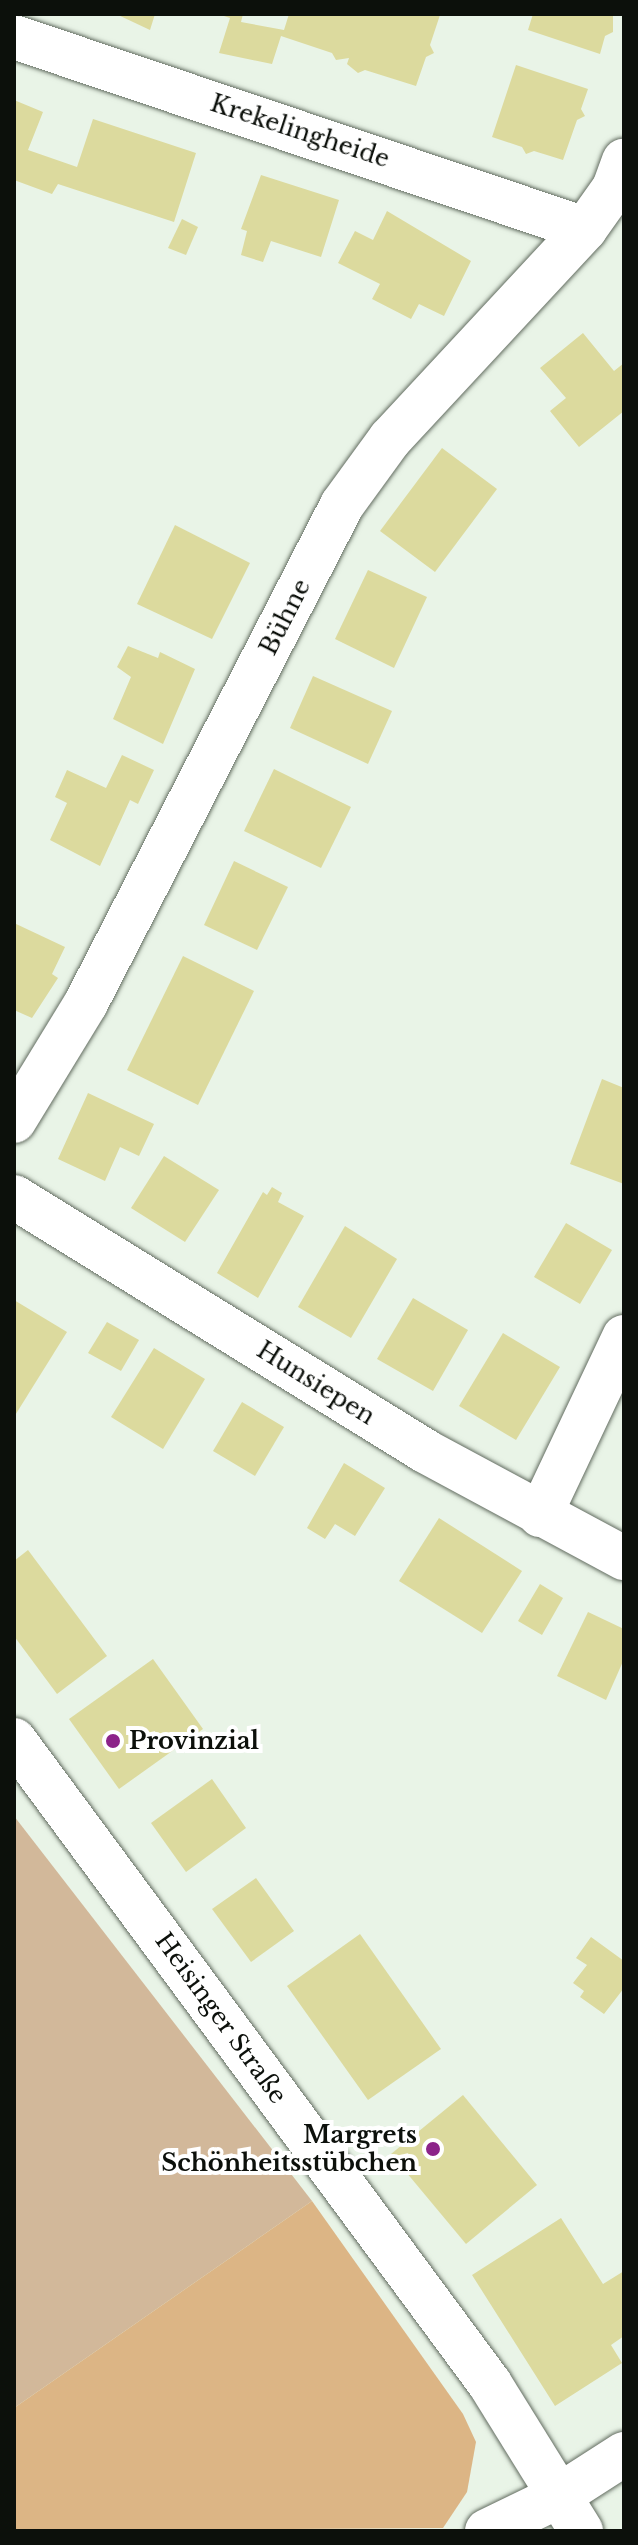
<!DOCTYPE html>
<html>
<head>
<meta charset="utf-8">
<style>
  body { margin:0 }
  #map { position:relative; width:638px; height:2545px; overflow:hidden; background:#e9f4e7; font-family:"Libre Baskerville",serif }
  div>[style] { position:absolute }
  .green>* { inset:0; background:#d2b89a }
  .forest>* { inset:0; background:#dcb585 }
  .building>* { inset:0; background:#dcda9e }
  .roads { filter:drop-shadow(0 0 2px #626c60) drop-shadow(0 0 2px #626c60) }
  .minor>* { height:44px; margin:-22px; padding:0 22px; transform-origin:22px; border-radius:22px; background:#fff }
  .secondary>* { height:44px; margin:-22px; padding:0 22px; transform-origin:22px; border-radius:22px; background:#fff }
  .dots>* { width:22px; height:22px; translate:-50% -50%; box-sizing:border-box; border:4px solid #fff; border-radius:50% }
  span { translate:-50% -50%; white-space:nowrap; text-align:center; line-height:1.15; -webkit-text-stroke:8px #fff; paint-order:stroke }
  .street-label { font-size:24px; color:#0c100b }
  .poi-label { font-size:24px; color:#0c100b; font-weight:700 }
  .left { translate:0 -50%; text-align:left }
  .right { translate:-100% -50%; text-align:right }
  .frame { position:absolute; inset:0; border:16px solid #0c100b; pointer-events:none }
</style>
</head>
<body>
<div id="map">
  <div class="green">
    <div style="clip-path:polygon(14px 1816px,312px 2201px,14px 2408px)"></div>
  </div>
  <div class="forest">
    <div style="clip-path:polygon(312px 2201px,463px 2414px,476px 2442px,467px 2492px,443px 2528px,14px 2531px,14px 2408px)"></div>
  </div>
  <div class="building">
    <div style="clip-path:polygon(116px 14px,155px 14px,150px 30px)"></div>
    <div style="clip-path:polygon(218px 14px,243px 14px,241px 22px,284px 30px,289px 14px,440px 15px,430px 45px,434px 53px,426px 57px,416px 86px,365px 70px,358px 73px,347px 64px,349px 58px,336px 60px,332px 53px,281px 36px,272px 64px,219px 53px,230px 18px)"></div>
    <div style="clip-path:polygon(533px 14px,613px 14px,613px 32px,605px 36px,600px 54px,528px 30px)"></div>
    <div style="clip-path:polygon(516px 65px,588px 89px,581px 109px,585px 116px,577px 120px,563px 160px,534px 151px,526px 154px,522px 147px,492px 137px)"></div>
    <div style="clip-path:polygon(14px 100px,43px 112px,28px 150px,77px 167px,93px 119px,196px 153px,174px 222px,58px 184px,52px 194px,14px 180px)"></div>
    <div style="clip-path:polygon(261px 175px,339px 200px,321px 257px,271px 241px,263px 262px,241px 255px,247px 231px,241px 229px)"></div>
    <div style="clip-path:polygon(387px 211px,471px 261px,444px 316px,419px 304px,411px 319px,372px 299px,380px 284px,338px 263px,355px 231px,373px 240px)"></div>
    <div style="clip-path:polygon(182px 219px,198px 227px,186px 255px,168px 248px)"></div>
    <div style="clip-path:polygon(583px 333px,614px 371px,624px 363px,624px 411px,579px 447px,550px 411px,566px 398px,540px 368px)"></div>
    <div style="clip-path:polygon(442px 448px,497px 489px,435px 572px,380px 531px)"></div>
    <div style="clip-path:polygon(175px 525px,250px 563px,212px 639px,137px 604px)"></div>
    <div style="clip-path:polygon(368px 570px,427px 597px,394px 668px,335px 639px)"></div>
    <div style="clip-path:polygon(128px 646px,158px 658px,160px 652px,195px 669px,163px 744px,113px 719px,131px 677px,117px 667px)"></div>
    <div style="clip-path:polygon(313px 676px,392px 711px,368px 764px,290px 728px)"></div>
    <div style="clip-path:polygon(122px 755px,154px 770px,138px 804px,130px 800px,100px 866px,50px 840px,67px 803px,55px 797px,67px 770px,106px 788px)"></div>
    <div style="clip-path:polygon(274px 769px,351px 807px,321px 868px,244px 831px)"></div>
    <div style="clip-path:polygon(234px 861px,288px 887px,257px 950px,204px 925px)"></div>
    <div style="clip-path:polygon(14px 923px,65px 947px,52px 974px,58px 978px,32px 1018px,14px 1010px)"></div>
    <div style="clip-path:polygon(183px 956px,254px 991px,198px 1105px,127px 1070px)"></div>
    <div style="clip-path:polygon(602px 1079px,624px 1088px,624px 1184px,570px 1164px)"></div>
    <div style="clip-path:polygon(88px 1093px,154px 1124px,139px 1156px,120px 1147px,105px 1181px,58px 1159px)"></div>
    <div style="clip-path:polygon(164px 1156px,219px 1190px,185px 1242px,131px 1208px)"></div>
    <div style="clip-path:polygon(272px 1187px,282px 1193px,278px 1202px,304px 1216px,258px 1298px,217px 1273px,263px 1192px,267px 1195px)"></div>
    <div style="clip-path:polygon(566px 1223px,612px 1250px,580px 1304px,534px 1277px)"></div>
    <div style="clip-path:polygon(345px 1226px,397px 1259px,351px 1338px,298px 1307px)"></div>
    <div style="clip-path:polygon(413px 1298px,468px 1330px,433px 1391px,377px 1359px)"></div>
    <div style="clip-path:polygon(14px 1300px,67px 1332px,14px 1417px)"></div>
    <div style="clip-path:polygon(107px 1322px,139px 1340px,121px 1371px,88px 1353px)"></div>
    <div style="clip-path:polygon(503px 1333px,560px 1367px,516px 1440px,459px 1406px)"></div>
    <div style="clip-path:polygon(154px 1348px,205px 1379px,163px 1449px,111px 1417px)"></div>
    <div style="clip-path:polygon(242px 1402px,284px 1427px,255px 1476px,213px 1451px)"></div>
    <div style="clip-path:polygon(344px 1463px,385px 1488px,355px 1536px,335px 1524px,325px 1539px,307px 1528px)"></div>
    <div style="clip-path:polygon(439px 1518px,522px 1571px,482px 1633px,399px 1581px)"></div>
    <div style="clip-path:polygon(28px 1550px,107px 1656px,57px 1694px,14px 1636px,14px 1561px)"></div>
    <div style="clip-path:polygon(540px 1584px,563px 1598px,542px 1635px,518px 1621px)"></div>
    <div style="clip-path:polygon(588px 1612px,624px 1629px,624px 1659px,606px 1700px,557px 1676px)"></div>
    <div style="clip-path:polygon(153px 1659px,203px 1729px,119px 1789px,69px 1719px)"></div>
    <div style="clip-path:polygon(212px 1779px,246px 1828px,186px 1872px,151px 1823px)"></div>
    <div style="clip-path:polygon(256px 1878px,294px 1931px,251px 1962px,212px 1909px)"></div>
    <div style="clip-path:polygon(360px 1934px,441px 2049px,368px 2100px,287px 1986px)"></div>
    <div style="clip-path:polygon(591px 1937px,624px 1961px,624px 1988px,604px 2014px,580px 1997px,584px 1991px,573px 1983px,587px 1965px,576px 1958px)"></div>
    <div style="clip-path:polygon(463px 2095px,537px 2185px,466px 2244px,391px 2154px)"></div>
    <div style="clip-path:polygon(561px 2218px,603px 2284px,624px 2271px,624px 2336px,611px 2345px,622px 2363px,555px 2406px,472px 2275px)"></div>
  </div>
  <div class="roads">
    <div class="minor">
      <div style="left:14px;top:37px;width:602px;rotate:18.59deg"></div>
      <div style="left:14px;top:1121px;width:138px;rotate:-58.6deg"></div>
      <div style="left:86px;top:1003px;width:560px;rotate:-62.79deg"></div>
      <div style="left:342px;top:505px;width:82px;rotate:-54deg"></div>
      <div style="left:390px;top:439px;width:287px;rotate:-47.1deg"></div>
      <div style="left:585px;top:229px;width:50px;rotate:-54.7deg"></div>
      <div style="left:614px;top:188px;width:29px;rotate:-70deg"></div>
      <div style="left:14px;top:1197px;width:483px;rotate:31.7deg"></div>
      <div style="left:425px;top:1451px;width:226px;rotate:28.3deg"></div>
      <div style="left:540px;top:1515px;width:197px;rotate:-64.7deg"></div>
      <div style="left:487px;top:2531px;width:78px;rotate:-25.9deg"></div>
      <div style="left:557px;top:2497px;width:80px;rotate:-32.7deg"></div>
    </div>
    <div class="secondary">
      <div style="left:14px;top:1740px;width:801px;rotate:53.53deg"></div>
      <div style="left:490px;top:2384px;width:173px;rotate:58.2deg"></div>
    </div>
  </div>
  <div class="dots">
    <div style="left:113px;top:1741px;background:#8c2389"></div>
    <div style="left:433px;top:2149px;background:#8c2389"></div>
  </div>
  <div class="street-label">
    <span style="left:300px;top:131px;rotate:18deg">Krekelingheide</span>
    <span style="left:285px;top:617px;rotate:-63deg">Bühne</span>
    <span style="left:316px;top:1383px;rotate:32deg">Hunsiepen</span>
    <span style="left:221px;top:2018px;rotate:54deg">Heisinger Straße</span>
  </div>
  <div class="poi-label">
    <span class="left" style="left:129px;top:1741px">Provinzial</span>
    <span class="right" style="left:417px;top:2149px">Margrets<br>Schönheitsstübchen</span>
  </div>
  <div class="frame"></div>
</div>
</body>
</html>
